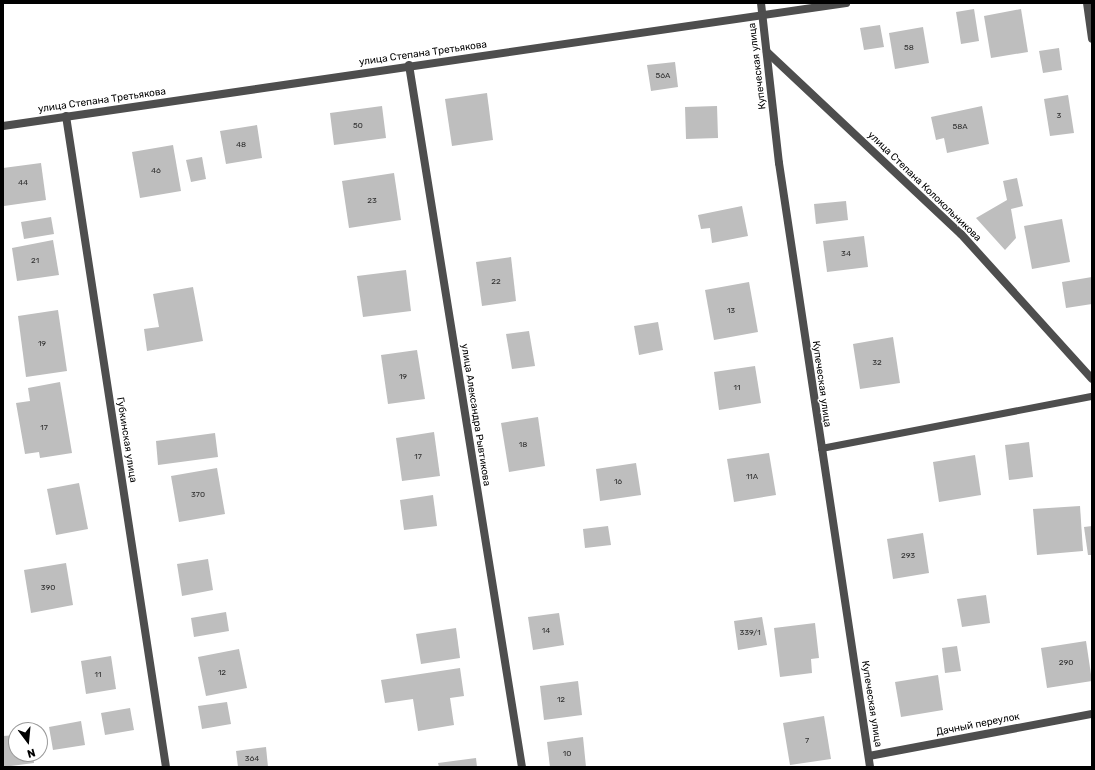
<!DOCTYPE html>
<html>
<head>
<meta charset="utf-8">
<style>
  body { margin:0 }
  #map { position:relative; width:1095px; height:770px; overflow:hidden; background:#fff; font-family:Rubik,sans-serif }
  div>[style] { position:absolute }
  .building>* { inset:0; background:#bebebe }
  .service>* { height:7px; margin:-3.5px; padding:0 3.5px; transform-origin:3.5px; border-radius:3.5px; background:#4e4e4e }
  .minor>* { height:8px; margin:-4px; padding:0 4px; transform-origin:4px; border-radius:4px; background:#4e4e4e }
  span { translate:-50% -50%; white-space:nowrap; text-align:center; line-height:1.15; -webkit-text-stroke:3px #fff; paint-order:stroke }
  .number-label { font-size:8px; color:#303030 }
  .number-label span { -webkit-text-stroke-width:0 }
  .street-label { font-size:10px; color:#000 }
  .frame { position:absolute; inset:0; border:4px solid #000; pointer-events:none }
  .north { position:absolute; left:8px; top:722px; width:40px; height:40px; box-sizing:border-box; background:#fff; border:1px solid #999; border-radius:50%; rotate:164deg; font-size:11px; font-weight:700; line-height:16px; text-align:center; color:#000 }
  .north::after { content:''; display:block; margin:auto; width:14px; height:18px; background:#000; clip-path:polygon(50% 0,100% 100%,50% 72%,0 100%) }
</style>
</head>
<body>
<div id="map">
  <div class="building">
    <div style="clip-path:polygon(974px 9px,979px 41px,961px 44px,956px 12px)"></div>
    <div style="clip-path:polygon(1021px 9px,1028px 52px,991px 58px,984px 16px)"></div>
    <div style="clip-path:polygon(880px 25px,884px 47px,864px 50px,860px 28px)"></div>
    <div style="clip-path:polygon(923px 27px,929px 63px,895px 69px,889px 33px)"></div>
    <div style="clip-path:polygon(1059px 48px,1062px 70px,1043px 73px,1039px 51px)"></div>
    <div style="clip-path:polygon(675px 62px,678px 87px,651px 91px,647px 65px)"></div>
    <div style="clip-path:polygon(487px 93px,493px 140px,452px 146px,445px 99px)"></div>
    <div style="clip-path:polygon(1068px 95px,1074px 133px,1050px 136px,1044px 99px)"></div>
    <div style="clip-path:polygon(382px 106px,386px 138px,334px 145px,330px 113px)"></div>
    <div style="clip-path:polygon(717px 106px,718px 138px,686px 139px,685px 107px)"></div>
    <div style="clip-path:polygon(982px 106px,989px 144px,947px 153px,944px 138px,936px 140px,931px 117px)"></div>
    <div style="clip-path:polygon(257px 125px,262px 158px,226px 164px,220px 131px)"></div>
    <div style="clip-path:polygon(173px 145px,181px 191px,140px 198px,132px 152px)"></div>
    <div style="clip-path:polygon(202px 157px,206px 179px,191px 182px,186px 160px)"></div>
    <div style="clip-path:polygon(41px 163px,46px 200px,4px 206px,3px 168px)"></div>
    <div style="clip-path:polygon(394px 173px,401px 220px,349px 228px,342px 181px)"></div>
    <div style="clip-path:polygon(1017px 178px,1023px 206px,1011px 209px,1016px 238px,1005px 250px,976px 218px,1007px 200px,1003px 181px)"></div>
    <div style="clip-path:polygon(846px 201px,848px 220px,816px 224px,814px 204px)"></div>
    <div style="clip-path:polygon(742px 206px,748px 236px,712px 243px,710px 228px,701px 229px,698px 215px)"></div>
    <div style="clip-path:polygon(51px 217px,54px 234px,24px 239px,21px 222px)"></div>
    <div style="clip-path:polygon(1062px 219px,1070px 262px,1032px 269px,1024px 226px)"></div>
    <div style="clip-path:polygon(864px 236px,868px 267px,827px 272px,823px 241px)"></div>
    <div style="clip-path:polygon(53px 240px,59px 275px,17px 281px,12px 248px)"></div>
    <div style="clip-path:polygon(511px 257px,516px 301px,482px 306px,476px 262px)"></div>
    <div style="clip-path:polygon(406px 270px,411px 311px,363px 317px,357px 276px)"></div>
    <div style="clip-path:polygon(1092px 277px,1092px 304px,1066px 308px,1062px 282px)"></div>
    <div style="clip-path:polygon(749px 282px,758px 332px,714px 340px,705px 290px)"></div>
    <div style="clip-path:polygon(193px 287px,203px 341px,147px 351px,144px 329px,159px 327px,153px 294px)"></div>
    <div style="clip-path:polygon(58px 310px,67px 371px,26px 377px,18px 316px)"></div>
    <div style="clip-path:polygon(658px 322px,663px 350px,639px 355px,634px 326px)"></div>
    <div style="clip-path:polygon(529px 331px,535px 366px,512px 369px,506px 334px)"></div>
    <div style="clip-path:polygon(893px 337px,900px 383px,860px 389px,853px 344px)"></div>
    <div style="clip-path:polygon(417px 350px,425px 399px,388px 404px,381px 355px)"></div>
    <div style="clip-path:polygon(755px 366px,761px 403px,719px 410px,714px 372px)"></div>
    <div style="clip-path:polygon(60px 382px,72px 453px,40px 458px,39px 452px,25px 454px,16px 403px,30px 401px,28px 388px)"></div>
    <div style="clip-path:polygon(538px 417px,545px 466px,509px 472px,501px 423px)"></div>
    <div style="clip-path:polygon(434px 432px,440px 476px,402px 481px,396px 438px)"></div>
    <div style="clip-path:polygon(215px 433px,218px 457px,158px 465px,156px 441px)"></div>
    <div style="clip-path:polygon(1029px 442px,1033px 477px,1009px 480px,1005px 445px)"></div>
    <div style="clip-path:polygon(769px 453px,776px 495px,734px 502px,727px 459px)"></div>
    <div style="clip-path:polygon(975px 455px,981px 495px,939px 502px,933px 462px)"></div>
    <div style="clip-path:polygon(636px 463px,641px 495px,600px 501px,596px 469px)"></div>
    <div style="clip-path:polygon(217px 468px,225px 514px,179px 522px,171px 476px)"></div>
    <div style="clip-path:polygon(79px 483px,88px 529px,56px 535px,47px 489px)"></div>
    <div style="clip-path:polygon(433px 495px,437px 526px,404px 530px,400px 500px)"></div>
    <div style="clip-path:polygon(1080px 506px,1083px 551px,1037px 555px,1033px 509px)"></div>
    <div style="clip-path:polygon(608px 526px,611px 545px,585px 548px,583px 529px)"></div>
    <div style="clip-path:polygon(1092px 526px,1092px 555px,1088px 555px,1084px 527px)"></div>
    <div style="clip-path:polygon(923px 533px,929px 573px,893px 579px,887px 539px)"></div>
    <div style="clip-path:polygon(208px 559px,213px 590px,182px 596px,177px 564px)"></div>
    <div style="clip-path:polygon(66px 563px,73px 605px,31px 613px,24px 570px)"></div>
    <div style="clip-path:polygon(986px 595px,990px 623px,962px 627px,957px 599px)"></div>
    <div style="clip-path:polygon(226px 612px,229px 631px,194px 637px,191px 618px)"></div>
    <div style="clip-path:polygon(559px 613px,564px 645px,533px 650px,528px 617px)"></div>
    <div style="clip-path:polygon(762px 617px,767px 645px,738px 650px,734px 621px)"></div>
    <div style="clip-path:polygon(815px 623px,819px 658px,811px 659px,812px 673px,780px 677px,774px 628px)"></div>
    <div style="clip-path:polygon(456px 628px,460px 658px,421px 664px,416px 634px)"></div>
    <div style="clip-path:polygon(1086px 641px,1092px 681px,1047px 688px,1041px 648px)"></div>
    <div style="clip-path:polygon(957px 646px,961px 671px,945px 673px,942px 648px)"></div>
    <div style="clip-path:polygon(239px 649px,247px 688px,206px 696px,198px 657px)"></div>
    <div style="clip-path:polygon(111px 656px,116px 689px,86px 694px,81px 661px)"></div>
    <div style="clip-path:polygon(460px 668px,464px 696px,450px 698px,454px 725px,418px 731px,413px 699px,385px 703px,381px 680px)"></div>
    <div style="clip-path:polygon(938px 675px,943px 710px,901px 717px,895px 682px)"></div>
    <div style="clip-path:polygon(578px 681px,582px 715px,544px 720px,540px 686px)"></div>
    <div style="clip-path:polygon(227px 702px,231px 724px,202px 729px,198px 706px)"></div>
    <div style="clip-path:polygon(130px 708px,134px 730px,105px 735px,101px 713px)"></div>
    <div style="clip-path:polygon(824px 716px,831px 759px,790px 765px,783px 723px)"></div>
    <div style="clip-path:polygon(81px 721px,85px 745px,53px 750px,49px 727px)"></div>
    <div style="clip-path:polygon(16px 735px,16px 754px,33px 754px,34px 763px,3px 767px,3px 736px)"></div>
    <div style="clip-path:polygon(583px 737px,586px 767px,550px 767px,547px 742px)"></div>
    <div style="clip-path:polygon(266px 747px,268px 767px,238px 767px,236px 751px)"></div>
    <div style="clip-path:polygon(476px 758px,477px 767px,439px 767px,438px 763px)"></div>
  </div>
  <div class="service">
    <div style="left:821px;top:448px;width:276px;rotate:-10.9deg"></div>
  </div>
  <div class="minor">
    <div style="left:761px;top:3px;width:161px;rotate:83.6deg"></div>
    <div style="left:779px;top:163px;width:611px;rotate:81.43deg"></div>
    <div style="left:1087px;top:3px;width:36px;rotate:82deg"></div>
    <div style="left:767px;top:52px;width:266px;rotate:43.2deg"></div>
    <div style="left:961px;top:234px;width:195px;rotate:47.9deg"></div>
    <div style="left:409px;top:65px;width:711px;rotate:80.86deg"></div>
    <div style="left:66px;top:116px;width:659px;rotate:81.27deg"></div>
    <div style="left:3px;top:126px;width:852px;rotate:-8.3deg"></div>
    <div style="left:869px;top:756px;width:227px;rotate:-10.7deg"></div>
  </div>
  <div class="number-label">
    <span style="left:909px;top:48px">58</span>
    <span style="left:663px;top:76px">56А</span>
    <span style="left:1059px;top:116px">3</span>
    <span style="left:358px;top:126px">50</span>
    <span style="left:960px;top:127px">58А</span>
    <span style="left:241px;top:145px">48</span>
    <span style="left:156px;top:171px">46</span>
    <span style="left:23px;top:183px">44</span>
    <span style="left:372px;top:201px">23</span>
    <span style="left:846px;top:254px">34</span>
    <span style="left:35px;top:261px">21</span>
    <span style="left:496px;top:282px">22</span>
    <span style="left:731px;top:311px">13</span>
    <span style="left:42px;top:344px">19</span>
    <span style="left:877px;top:363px">32</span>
    <span style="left:403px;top:377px">19</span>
    <span style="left:737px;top:388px">11</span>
    <span style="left:44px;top:428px">17</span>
    <span style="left:523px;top:445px">18</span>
    <span style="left:418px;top:457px">17</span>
    <span style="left:752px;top:477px">11А</span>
    <span style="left:618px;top:482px">16</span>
    <span style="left:198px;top:495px">370</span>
    <span style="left:908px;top:556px">293</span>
    <span style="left:48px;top:588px">390</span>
    <span style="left:546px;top:631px">14</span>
    <span style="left:750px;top:633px">339/1</span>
    <span style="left:1066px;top:663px">290</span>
    <span style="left:222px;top:673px">12</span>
    <span style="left:98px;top:675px">11</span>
    <span style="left:561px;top:700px">12</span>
    <span style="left:807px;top:741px">7</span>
    <span style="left:567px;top:754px">10</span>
    <span style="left:252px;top:759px">364</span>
  </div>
  <div class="street-label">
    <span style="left:423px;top:54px;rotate:-8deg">улица Степана Третьякова</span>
    <span style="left:758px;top:66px;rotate:-97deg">Купеческая улица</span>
    <span style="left:102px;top:101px;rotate:-8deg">улица Степана Третьякова</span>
    <span style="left:924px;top:187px;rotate:44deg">улица Степана Колокольникова</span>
    <span style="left:821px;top:384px;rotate:82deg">Купеческая улица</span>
    <span style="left:475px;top:415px;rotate:81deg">улица Александра Рывтикова</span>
    <span style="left:126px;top:440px;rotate:81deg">Губкинская улица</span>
    <span style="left:871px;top:704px;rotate:81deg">Купеческая улица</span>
    <span style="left:978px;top:725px;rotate:-11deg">Дачный переулок</span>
  </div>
  <div class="frame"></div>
  <div class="north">N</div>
</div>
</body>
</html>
